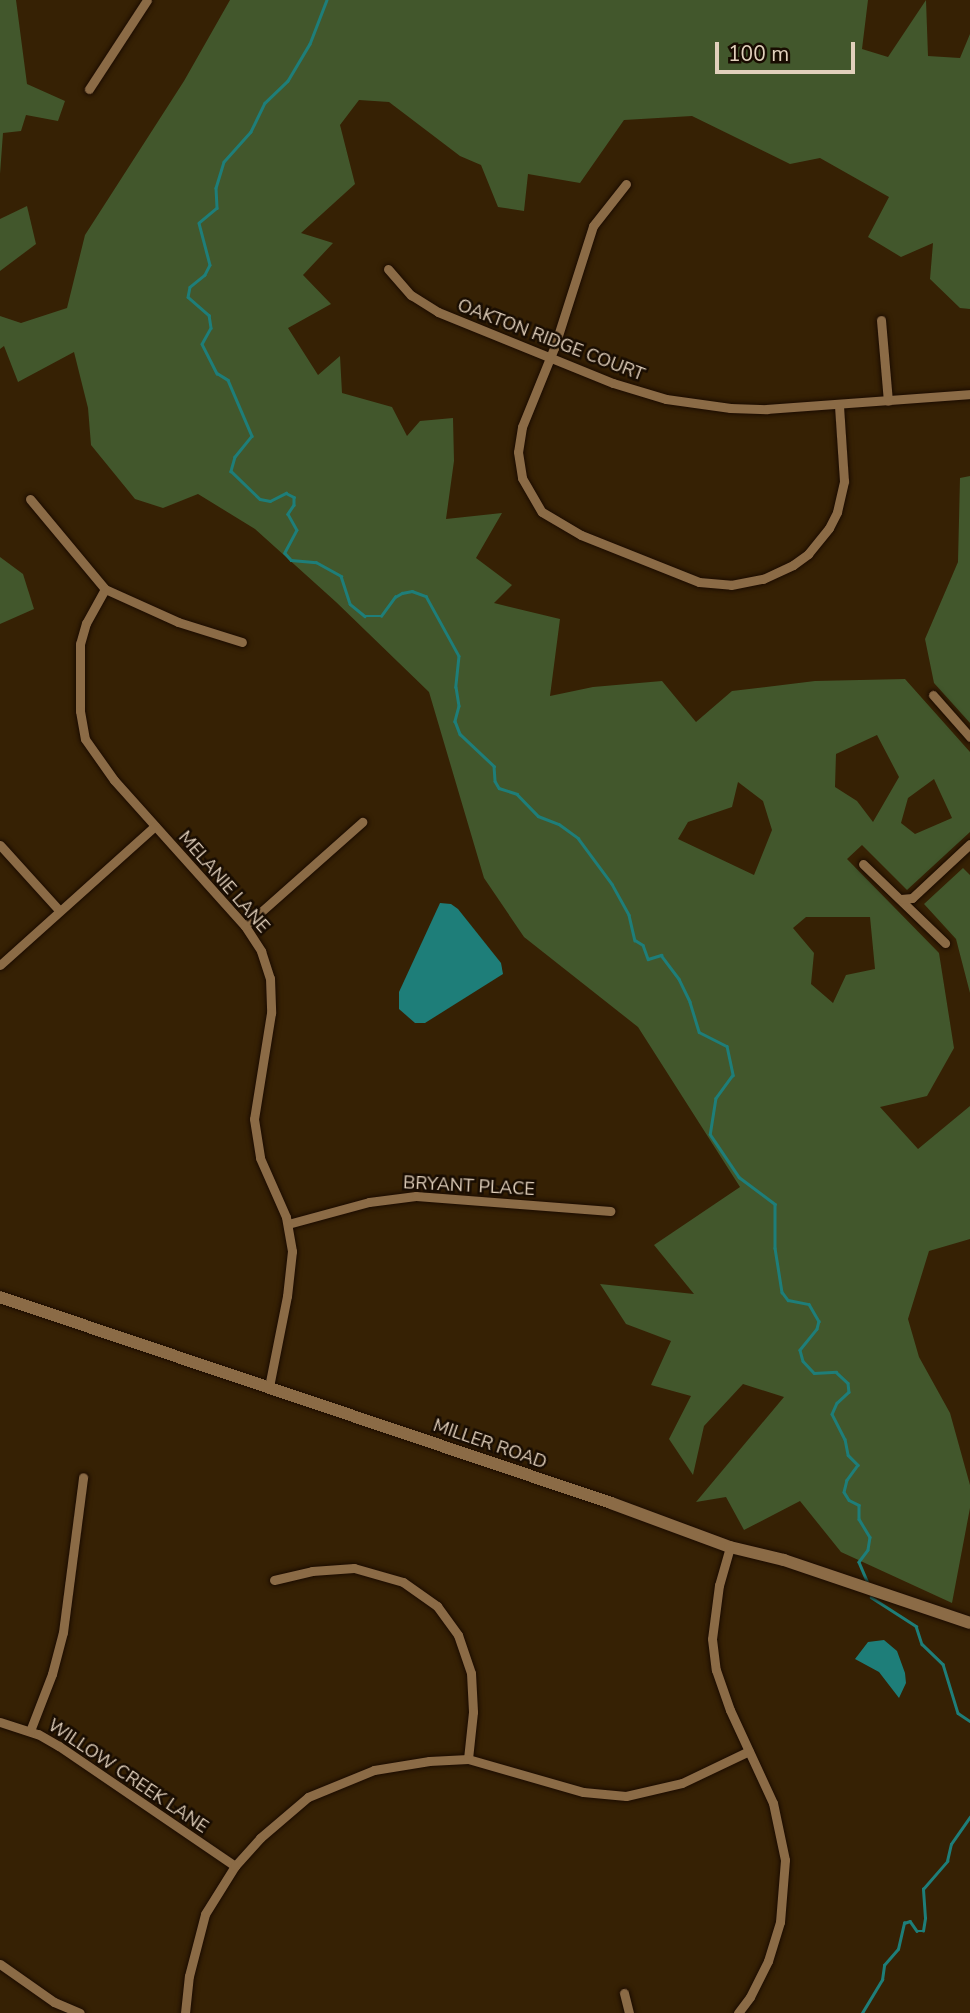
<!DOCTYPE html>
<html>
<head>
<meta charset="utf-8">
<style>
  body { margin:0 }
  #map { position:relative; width:970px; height:2013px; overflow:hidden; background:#362104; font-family:"Nunito Sans",sans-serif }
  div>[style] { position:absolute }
  .green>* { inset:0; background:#42572c }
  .water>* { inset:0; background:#1e7e79 }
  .stream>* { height:2.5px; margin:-1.25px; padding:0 1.25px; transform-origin:1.25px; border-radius:1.25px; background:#1e7e79 }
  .roads { filter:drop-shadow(0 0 2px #1a0b00) drop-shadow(0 0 2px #1a0b00) }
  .street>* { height:9px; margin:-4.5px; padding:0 4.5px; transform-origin:4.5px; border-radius:4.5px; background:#8b6b46 }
  .secondary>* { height:12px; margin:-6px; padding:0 6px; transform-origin:6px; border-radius:6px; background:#8b6b46 }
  span { translate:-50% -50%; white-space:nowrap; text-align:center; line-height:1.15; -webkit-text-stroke:5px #180c01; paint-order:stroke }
  .street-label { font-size:18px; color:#e1d0bc }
  .scale { position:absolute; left:715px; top:42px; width:140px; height:32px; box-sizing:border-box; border:4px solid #e1d0bc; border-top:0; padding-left:9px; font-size:21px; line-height:24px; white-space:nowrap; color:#e1d0bc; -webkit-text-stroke:5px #180c01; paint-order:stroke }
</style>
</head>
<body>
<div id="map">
  <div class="green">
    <div style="clip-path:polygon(0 0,16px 0,27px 84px,65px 101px,58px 121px,26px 115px,21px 131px,3px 133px,0 174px)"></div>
    <div style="clip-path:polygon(evenodd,230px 0,868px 0,862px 49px,888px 57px,926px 0,928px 56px,960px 58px,970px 34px,970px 309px,960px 308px,930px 279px,933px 243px,901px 257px,868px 237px,889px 197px,820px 158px,790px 164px,692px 116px,624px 120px,580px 183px,528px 174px,524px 211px,498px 207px,481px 165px,460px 156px,389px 102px,359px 100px,340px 125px,355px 184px,301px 233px,333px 243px,303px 275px,331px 304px,288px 328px,318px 375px,340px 356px,342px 393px,392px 407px,407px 436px,420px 421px,453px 418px,454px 461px,446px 519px,502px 513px,476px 558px,512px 585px,494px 603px,560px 619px,550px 696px,593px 687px,662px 681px,696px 722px,732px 691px,815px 681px,905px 679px,970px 752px,970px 832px,907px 890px,862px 845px,847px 859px,939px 953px,954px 1048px,927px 1096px,880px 1107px,918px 1149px,970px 1106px,970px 1239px,929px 1251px,908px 1319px,919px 1357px,950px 1413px,970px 1485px,970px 1508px,952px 1603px,841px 1552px,800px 1501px,744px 1530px,726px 1497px,696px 1502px,784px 1397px,743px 1384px,704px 1426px,693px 1475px,669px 1439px,691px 1396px,651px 1385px,671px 1341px,626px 1324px,600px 1284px,694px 1294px,654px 1245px,740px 1187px,638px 1027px,524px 937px,484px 878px,429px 692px,336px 602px,255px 529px,198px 494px,163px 508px,135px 499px,91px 445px,88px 408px,74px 352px,18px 382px,4px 346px,0 349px,0 316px,21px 323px,67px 308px,85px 235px,184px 81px,230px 0,877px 735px,899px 777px,873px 822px,857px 801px,835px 787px,836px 754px,877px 735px,230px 0,934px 779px,952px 818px,915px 834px,901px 823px,908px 798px,934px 779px,230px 0,738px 782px,763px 801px,772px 830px,754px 875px,678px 839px,688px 822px,732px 807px,738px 782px,230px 0,806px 917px,870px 917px,875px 969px,846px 975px,833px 1003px,811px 984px,814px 953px,793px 928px,806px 917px)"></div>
    <div style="clip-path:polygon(27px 206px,36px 244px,0 271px,0 219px)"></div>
    <div style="clip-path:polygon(970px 476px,970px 723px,934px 683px,925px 639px,958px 562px,960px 478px)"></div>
    <div style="clip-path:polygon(0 557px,23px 574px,34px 609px,0 624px)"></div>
    <div style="clip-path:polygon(963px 868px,970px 875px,970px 993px,956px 939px,924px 904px)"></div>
  </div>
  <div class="water">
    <div style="clip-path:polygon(440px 903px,451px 904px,458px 909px,501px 963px,503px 974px,425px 1023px,415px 1023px,399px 1009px,399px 992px)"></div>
    <div style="clip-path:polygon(884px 1640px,897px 1651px,905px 1673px,906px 1683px,899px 1698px,879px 1672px,855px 1659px,868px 1642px)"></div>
  </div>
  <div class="stream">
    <div style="left:327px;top:0;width:47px;rotate:111.1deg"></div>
    <div style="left:310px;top:44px;width:43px;rotate:120.7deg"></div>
    <div style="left:288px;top:81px;width:32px;rotate:136deg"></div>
    <div style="left:265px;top:103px;width:32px;rotate:116deg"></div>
    <div style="left:251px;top:132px;width:40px;rotate:132deg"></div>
    <div style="left:224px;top:162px;width:27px;rotate:107deg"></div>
    <div style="left:216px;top:188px;width:20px;rotate:87deg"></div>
    <div style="left:217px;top:208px;width:23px;rotate:140deg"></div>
    <div style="left:199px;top:223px;width:43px;rotate:75.3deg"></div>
    <div style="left:210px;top:265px;width:11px;rotate:117deg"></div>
    <div style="left:205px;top:275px;width:19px;rotate:141deg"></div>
    <div style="left:190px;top:287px;width:10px;rotate:101deg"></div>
    <div style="left:188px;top:297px;width:28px;rotate:41deg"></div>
    <div style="left:209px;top:315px;width:13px;rotate:81deg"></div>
    <div style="left:211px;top:328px;width:18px;rotate:119deg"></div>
    <div style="left:202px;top:344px;width:33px;rotate:63deg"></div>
    <div style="left:217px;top:373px;width:13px;rotate:32deg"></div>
    <div style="left:228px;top:380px;width:61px;rotate:66.8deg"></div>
    <div style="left:252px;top:436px;width:27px;rotate:129deg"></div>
    <div style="left:235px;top:457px;width:15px;rotate:106deg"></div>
    <div style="left:231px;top:471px;width:40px;rotate:44deg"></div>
    <div style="left:260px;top:499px;width:10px;rotate:11deg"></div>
    <div style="left:270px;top:501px;width:18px;rotate:-27deg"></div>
    <div style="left:286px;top:493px;width:9px;rotate:27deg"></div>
    <div style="left:294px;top:497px;width:8px;rotate:90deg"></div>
    <div style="left:294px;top:505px;width:11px;rotate:124deg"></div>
    <div style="left:288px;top:514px;width:18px;rotate:61deg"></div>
    <div style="left:297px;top:530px;width:26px;rotate:118deg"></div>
    <div style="left:285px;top:553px;width:9px;rotate:49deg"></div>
    <div style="left:291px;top:560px;width:25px;rotate:5deg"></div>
    <div style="left:316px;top:562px;width:29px;rotate:29deg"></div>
    <div style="left:341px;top:576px;width:29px;rotate:72deg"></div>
    <div style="left:350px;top:604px;width:19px;rotate:39deg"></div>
    <div style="left:365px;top:616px;width:16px"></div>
    <div style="left:381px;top:616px;width:24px;rotate:-54deg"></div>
    <div style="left:395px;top:597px;width:8px;rotate:-30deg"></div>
    <div style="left:402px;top:593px;width:10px;rotate:-11deg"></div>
    <div style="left:412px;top:591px;width:15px;rotate:20deg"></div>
    <div style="left:426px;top:596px;width:68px;rotate:61.2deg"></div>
    <div style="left:459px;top:656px;width:31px;rotate:96deg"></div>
    <div style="left:456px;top:687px;width:19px;rotate:81deg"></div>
    <div style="left:459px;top:706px;width:16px;rotate:105deg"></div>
    <div style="left:455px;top:721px;width:14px;rotate:69deg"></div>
    <div style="left:460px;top:734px;width:47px;rotate:43.3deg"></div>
    <div style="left:494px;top:766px;width:15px;rotate:86deg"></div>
    <div style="left:495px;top:781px;width:8px;rotate:60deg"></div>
    <div style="left:499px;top:788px;width:19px;rotate:18deg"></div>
    <div style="left:517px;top:794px;width:30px;rotate:46deg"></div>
    <div style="left:538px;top:816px;width:22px;rotate:21deg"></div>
    <div style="left:559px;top:824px;width:24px;rotate:36deg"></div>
    <div style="left:578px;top:838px;width:57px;rotate:53.5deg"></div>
    <div style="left:612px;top:884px;width:35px;rotate:61deg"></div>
    <div style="left:629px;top:915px;width:26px;rotate:77deg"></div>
    <div style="left:635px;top:940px;width:9px;rotate:32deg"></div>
    <div style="left:643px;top:945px;width:15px;rotate:70deg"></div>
    <div style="left:648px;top:959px;width:14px;rotate:-17deg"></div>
    <div style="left:661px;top:955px;width:30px;rotate:53deg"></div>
    <div style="left:679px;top:979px;width:25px;rotate:64deg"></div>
    <div style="left:690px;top:1002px;width:31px;rotate:73deg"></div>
    <div style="left:699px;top:1032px;width:31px;rotate:27deg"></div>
    <div style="left:727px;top:1046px;width:30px;rotate:78deg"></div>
    <div style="left:733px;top:1075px;width:29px;rotate:126deg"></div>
    <div style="left:716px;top:1098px;width:36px;rotate:99deg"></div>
    <div style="left:710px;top:1134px;width:52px;rotate:56deg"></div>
    <div style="left:739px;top:1177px;width:45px;rotate:36.9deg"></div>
    <div style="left:775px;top:1204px;width:44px;rotate:90deg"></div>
    <div style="left:775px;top:1248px;width:45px;rotate:81deg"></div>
    <div style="left:782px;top:1292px;width:10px;rotate:53deg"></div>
    <div style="left:788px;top:1300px;width:21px;rotate:11deg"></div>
    <div style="left:809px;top:1304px;width:20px;rotate:60deg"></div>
    <div style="left:819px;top:1321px;width:8px;rotate:104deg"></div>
    <div style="left:817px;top:1329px;width:27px;rotate:129deg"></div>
    <div style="left:800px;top:1350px;width:11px;rotate:75deg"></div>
    <div style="left:803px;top:1361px;width:16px;rotate:47deg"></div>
    <div style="left:814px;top:1373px;width:22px;rotate:-3deg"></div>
    <div style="left:836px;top:1372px;width:16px;rotate:43deg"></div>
    <div style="left:848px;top:1383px;width:9px;rotate:84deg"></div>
    <div style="left:849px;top:1392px;width:16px;rotate:137deg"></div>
    <div style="left:837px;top:1403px;width:12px;rotate:114deg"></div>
    <div style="left:832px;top:1414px;width:28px;rotate:63deg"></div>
    <div style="left:845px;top:1439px;width:16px;rotate:79deg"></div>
    <div style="left:848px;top:1455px;width:14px;rotate:45deg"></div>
    <div style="left:858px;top:1465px;width:19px;rotate:126deg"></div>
    <div style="left:847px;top:1480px;width:12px;rotate:104deg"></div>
    <div style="left:844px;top:1492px;width:9px;rotate:58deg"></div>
    <div style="left:849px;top:1500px;width:11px;rotate:27deg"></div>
    <div style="left:859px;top:1505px;width:14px;rotate:90deg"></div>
    <div style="left:859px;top:1519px;width:21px;rotate:59deg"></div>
    <div style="left:870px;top:1537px;width:13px;rotate:99deg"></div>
    <div style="left:868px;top:1550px;width:15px;rotate:127deg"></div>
    <div style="left:859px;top:1562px;width:21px;rotate:67deg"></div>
    <div style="left:871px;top:1597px;width:54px;rotate:32.8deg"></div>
    <div style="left:916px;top:1626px;width:19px;rotate:72deg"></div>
    <div style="left:922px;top:1644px;width:29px;rotate:44deg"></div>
    <div style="left:943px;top:1664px;width:51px;rotate:73deg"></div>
    <div style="left:958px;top:1713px;width:14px;rotate:34deg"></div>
    <div style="left:862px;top:2013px;width:39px;rotate:-59deg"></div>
    <div style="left:882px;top:1980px;width:15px;rotate:-82deg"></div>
    <div style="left:884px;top:1965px;width:21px;rotate:-49deg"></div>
    <div style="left:898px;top:1949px;width:27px;rotate:-77deg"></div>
    <div style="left:904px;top:1923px;width:6px;rotate:-18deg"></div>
    <div style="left:910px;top:1921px;width:12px;rotate:55deg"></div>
    <div style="left:917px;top:1931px;width:6px"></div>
    <div style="left:923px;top:1931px;width:13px;rotate:-81deg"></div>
    <div style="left:925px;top:1918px;width:29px;rotate:-94deg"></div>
    <div style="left:923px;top:1889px;width:37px;rotate:-49deg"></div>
    <div style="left:947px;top:1861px;width:17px;rotate:-77deg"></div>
    <div style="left:951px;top:1844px;width:33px;rotate:-55deg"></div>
  </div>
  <div class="roads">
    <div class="street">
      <div style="left:89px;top:89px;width:106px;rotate:-56.9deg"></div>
      <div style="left:626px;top:184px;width:53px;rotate:128.2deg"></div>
      <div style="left:593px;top:226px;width:128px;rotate:107.7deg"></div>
      <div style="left:554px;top:348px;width:85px;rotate:112.1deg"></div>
      <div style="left:522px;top:427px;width:25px;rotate:99deg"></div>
      <div style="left:518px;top:452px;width:26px;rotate:81deg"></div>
      <div style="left:522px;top:478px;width:39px;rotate:60deg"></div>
      <div style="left:542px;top:512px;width:45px;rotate:30.5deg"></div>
      <div style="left:581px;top:535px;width:127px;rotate:21.7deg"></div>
      <div style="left:699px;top:582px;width:32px;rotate:5deg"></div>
      <div style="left:731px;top:585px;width:33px;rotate:-11deg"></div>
      <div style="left:763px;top:579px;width:33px;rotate:-25deg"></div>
      <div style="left:793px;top:565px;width:19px;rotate:-36deg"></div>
      <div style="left:808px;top:554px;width:33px;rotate:-51deg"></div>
      <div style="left:829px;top:528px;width:18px;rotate:-63deg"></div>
      <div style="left:837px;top:512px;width:32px;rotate:-77deg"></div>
      <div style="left:844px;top:481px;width:76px;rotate:-93.8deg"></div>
      <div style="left:388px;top:269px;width:35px;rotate:49deg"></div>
      <div style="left:411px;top:295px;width:32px;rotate:32deg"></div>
      <div style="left:438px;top:312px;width:189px;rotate:22.1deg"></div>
      <div style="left:613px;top:383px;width:55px;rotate:16.8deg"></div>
      <div style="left:666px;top:399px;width:65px;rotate:8deg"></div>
      <div style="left:730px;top:408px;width:37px;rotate:2deg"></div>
      <div style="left:767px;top:409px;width:204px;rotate:-4.2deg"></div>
      <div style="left:881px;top:320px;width:81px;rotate:85.1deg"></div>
      <div style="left:30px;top:499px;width:117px;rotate:50.2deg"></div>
      <div style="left:105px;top:589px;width:80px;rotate:24.3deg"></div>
      <div style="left:178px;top:622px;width:67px;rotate:17.4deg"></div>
      <div style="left:105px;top:589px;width:39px;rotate:119deg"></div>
      <div style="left:86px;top:623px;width:22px;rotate:106deg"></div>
      <div style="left:80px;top:644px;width:67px;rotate:90deg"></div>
      <div style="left:80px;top:711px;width:28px;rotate:80deg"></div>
      <div style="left:85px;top:739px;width:50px;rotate:54.7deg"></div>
      <div style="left:114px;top:780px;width:196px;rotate:48.1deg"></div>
      <div style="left:245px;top:926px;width:30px;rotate:57deg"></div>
      <div style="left:261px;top:951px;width:28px;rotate:72deg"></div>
      <div style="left:270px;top:978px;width:35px;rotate:88deg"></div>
      <div style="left:271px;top:1013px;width:107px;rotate:99.1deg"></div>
      <div style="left:254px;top:1119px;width:39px;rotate:81deg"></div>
      <div style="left:260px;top:1158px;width:64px;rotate:66.2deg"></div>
      <div style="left:286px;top:1217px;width:35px;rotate:80deg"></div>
      <div style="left:292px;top:1251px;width:45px;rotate:96.3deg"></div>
      <div style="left:287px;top:1296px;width:93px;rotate:101.2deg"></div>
      <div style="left:933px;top:695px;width:56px;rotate:48.6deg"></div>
      <div style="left:0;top:845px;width:88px;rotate:47.8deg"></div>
      <div style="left:863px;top:864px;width:114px;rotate:43.9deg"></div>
      <div style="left:901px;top:899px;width:11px;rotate:-5deg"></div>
      <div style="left:912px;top:898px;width:79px;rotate:-43deg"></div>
      <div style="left:245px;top:926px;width:157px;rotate:-41.6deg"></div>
      <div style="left:0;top:965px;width:208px;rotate:-41.9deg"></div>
      <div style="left:288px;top:1224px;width:84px;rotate:-15.2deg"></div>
      <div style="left:369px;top:1202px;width:47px;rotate:-7.3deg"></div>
      <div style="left:416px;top:1196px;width:195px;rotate:4.4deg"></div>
      <div style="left:730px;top:1547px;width:40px;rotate:106deg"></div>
      <div style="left:719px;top:1585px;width:54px;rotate:97.4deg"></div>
      <div style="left:712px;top:1639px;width:31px;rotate:83deg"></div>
      <div style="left:716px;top:1670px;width:42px;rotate:70.7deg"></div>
      <div style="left:730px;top:1710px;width:102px;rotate:65.2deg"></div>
      <div style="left:773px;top:1803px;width:58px;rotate:78.1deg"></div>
      <div style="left:785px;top:1860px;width:62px;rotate:94.6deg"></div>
      <div style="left:780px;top:1922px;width:41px;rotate:107.1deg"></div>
      <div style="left:768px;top:1961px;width:40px;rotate:116.6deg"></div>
      <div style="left:750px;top:1997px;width:20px;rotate:127deg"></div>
      <div style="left:274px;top:1580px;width:39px;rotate:-13deg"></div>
      <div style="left:312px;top:1571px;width:42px;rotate:-4.1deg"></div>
      <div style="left:354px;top:1568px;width:51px;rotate:15.9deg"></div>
      <div style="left:403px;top:1582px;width:42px;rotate:35.2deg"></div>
      <div style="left:437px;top:1606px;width:36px;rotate:54deg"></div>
      <div style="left:458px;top:1635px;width:40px;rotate:71.1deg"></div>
      <div style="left:471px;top:1673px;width:39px;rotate:87deg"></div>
      <div style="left:473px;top:1712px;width:47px;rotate:96.1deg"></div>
      <div style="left:0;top:1722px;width:40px;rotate:18deg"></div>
      <div style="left:38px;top:1734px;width:24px;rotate:30deg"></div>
      <div style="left:59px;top:1746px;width:213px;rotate:34.3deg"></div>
      <div style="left:30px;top:1731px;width:61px;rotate:-68.9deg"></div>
      <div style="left:52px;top:1674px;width:43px;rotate:-75.3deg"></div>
      <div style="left:63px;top:1632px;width:156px;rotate:-82.6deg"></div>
      <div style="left:0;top:1964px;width:66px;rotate:35.1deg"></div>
      <div style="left:54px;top:2002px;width:28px;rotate:23deg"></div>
      <div style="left:624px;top:1993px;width:21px;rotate:76deg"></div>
      <div style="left:185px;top:2013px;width:37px;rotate:-84deg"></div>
      <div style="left:189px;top:1976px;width:64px;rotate:-75.5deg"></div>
      <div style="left:205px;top:1914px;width:57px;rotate:-58deg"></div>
      <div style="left:235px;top:1866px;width:38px;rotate:-48deg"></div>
      <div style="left:260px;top:1838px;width:63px;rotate:-40.5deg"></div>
      <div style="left:308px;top:1797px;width:71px;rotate:-22.2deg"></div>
      <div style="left:374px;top:1770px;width:56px;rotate:-9.3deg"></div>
      <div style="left:429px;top:1761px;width:39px;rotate:-3deg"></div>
      <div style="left:468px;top:1759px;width:120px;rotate:16deg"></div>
      <div style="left:583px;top:1792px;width:43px;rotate:5.3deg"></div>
      <div style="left:626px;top:1796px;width:57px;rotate:-13.1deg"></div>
      <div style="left:682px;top:1783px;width:74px;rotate:-25.5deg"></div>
    </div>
    <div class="secondary">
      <div style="left:0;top:1297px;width:645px;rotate:18.63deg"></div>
      <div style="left:611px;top:1503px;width:127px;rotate:20.3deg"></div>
      <div style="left:730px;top:1547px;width:56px;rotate:13.5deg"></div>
      <div style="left:784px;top:1560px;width:196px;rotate:18.7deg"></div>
    </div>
  </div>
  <div class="street-label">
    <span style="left:551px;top:340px;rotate:21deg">OAKTON RIDGE COURT</span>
    <span style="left:224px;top:882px;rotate:49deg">MELANIE LANE</span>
    <span style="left:469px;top:1186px;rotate:3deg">BRYANT PLACE</span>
    <span style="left:490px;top:1444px;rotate:19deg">MILLER ROAD</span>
    <span style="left:128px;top:1776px;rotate:34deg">WILLOW CREEK LANE</span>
  </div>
  <div class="scale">100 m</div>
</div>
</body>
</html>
